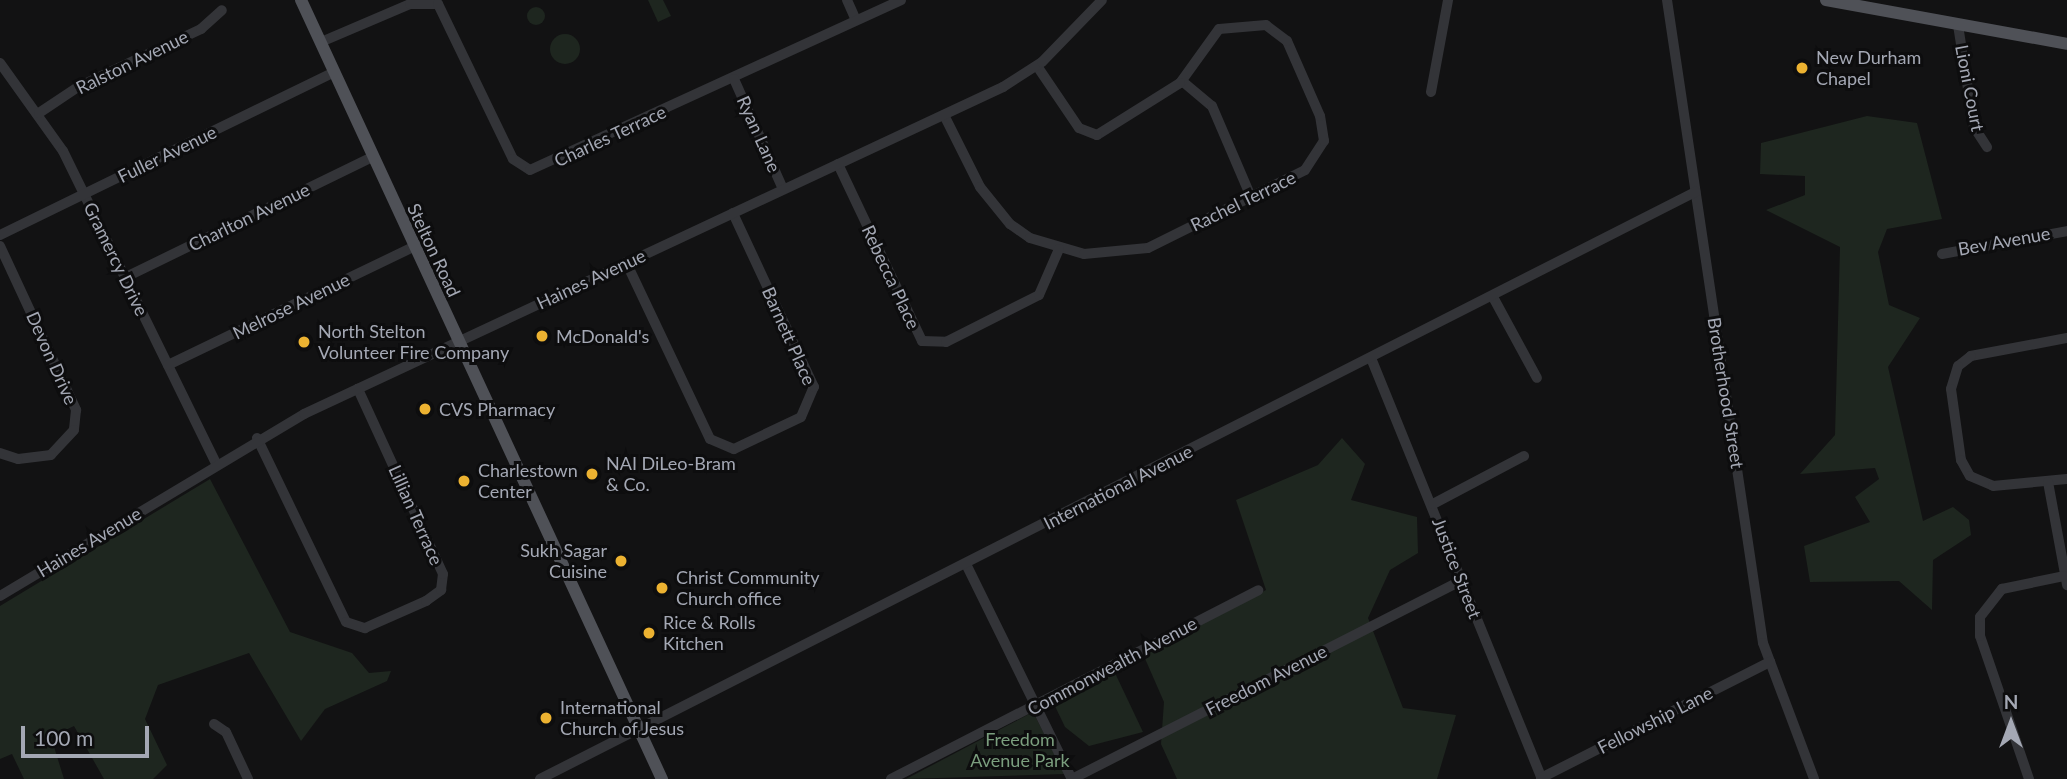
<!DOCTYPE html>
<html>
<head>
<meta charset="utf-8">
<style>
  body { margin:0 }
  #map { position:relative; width:2067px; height:779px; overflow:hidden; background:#121213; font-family:Lato,sans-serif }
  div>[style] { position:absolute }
  .green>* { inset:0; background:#1e261f }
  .round { border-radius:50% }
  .minor>* { height:10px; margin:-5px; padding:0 5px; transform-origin:5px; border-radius:5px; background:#333438 }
  .major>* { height:12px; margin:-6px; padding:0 6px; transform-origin:6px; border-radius:6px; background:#4f5157 }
  .dots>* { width:19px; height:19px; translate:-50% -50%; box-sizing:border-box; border:4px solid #0d0d0e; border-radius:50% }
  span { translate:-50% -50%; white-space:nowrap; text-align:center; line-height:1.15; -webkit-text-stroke:6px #0d0d0e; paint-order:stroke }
  .poi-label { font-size:18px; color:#a4a8b4 }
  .left { translate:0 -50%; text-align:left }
  .right { translate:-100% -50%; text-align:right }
  .street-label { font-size:18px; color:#a4a8b4 }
  .park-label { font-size:18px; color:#7b9e7e }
  .north { position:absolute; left:1976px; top:688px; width:70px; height:70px; -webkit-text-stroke:5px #0d0d0e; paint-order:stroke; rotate:0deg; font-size:19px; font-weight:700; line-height:28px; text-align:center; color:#a4a8b4 }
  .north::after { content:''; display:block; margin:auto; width:24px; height:32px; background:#a4a8b4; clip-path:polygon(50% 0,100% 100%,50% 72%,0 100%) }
  .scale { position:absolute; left:21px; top:726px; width:128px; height:32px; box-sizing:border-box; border:4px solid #a4a8b4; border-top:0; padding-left:9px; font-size:21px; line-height:24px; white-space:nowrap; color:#a4a8b4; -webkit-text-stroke:5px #0d0d0e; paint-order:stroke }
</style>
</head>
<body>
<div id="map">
  <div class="green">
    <div style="clip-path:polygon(648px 0,663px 0,671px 16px,658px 22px)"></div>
    <div class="round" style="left:527px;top:7px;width:18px;height:18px"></div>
    <div class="round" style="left:550px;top:34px;width:30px;height:30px"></div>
    <div style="clip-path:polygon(1867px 116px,1917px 123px,1942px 219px,1887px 229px,1878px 252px,1889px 305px,1920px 318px,1888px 367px,1923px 521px,1953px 507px,1969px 520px,1971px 535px,1933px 560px,1932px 610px,1899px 581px,1810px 582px,1804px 546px,1870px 522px,1855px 497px,1879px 479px,1875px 468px,1800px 474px,1835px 435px,1840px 247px,1766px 210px,1805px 195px,1805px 176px,1760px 174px,1761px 143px)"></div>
    <div style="clip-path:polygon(1342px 438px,1365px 464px,1351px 500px,1417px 517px,1418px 553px,1390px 570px,1368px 618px,1403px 708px,1456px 715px,1437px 779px,1177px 779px,1161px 744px,1164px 702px,1143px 654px,1266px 590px,1236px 500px,1318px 465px)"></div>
    <div style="clip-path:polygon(210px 479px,290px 632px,352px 653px,369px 673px,391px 671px,387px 681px,325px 709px,301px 741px,249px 653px,158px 685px,145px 719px,167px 765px,153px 779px,104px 779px,74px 726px,51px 737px,64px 779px,24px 779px,12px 754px,0 759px,0 606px)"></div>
    <div style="clip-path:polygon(1115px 673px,1143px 732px,1089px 746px,1065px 727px,1053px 702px)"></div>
    <div style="clip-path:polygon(1033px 712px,1065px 774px,906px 779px)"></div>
  </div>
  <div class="minor">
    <div style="left:847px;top:0;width:22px;rotate:66deg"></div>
    <div style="left:1667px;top:0;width:650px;rotate:81.51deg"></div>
    <div style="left:1763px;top:643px;width:145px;rotate:69.4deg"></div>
    <div style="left:1958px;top:25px;width:103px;rotate:81.1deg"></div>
    <div style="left:1974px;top:127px;width:24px;rotate:57deg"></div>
    <div style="left:321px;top:42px;width:97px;rotate:-23.1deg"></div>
    <div style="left:410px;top:4px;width:28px"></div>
    <div style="left:438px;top:4px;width:172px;rotate:64.2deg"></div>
    <div style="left:513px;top:159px;width:20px;rotate:33deg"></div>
    <div style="left:530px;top:170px;width:408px;rotate:-24.6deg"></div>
    <div style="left:0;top:63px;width:108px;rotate:54.4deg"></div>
    <div style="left:63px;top:151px;width:348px;rotate:63.9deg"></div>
    <div style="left:734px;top:79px;width:120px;rotate:66deg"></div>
    <div style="left:1182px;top:81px;width:39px;rotate:40deg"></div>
    <div style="left:1212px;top:106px;width:99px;rotate:66.8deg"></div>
    <div style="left:1431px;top:92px;width:94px;rotate:-79.5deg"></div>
    <div style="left:39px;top:113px;width:47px;rotate:-33.7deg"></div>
    <div style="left:78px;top:87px;width:136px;rotate:-25.2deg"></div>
    <div style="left:201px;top:29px;width:28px;rotate:-42deg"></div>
    <div style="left:944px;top:115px;width:80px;rotate:63.4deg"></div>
    <div style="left:980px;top:187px;width:48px;rotate:51deg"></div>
    <div style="left:1010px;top:224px;width:24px;rotate:35deg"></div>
    <div style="left:1030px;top:238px;width:56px;rotate:16.5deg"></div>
    <div style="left:1084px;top:254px;width:64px;rotate:-5.4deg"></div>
    <div style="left:1148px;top:248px;width:175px;rotate:-26.4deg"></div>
    <div style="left:1305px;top:170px;width:35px;rotate:-57deg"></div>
    <div style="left:1324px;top:141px;width:25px;rotate:-99deg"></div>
    <div style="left:1320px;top:116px;width:82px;rotate:-113.7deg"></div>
    <div style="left:1287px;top:41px;width:26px;rotate:-143deg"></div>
    <div style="left:1266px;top:25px;width:47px;rotate:175.1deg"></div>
    <div style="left:1219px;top:29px;width:67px;rotate:125.8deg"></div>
    <div style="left:1180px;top:83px;width:98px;rotate:147.9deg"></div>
    <div style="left:1097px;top:135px;width:19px;rotate:-159deg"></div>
    <div style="left:1079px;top:128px;width:75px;rotate:-124.1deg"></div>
    <div style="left:838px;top:164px;width:196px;rotate:64.6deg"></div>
    <div style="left:922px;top:341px;width:24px;rotate:2deg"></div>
    <div style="left:946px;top:342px;width:104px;rotate:-26.8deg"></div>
    <div style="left:1039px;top:295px;width:50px;rotate:-66.5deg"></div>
    <div style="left:0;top:235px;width:372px;rotate:-26deg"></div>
    <div style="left:0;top:246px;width:181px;rotate:65.1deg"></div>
    <div style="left:76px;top:410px;width:20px;rotate:96deg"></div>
    <div style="left:74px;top:430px;width:34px;rotate:133deg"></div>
    <div style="left:51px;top:455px;width:33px;rotate:173deg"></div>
    <div style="left:18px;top:459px;width:19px;rotate:-162deg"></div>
    <div style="left:1942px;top:254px;width:127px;rotate:-10.4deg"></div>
    <div style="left:626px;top:262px;width:196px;rotate:64.6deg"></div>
    <div style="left:710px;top:439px;width:26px;rotate:23deg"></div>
    <div style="left:734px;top:449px;width:74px;rotate:-25.5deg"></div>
    <div style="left:801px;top:417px;width:33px;rotate:-67deg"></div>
    <div style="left:814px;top:387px;width:192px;rotate:-115deg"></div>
    <div style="left:126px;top:277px;width:274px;rotate:-26deg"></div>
    <div style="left:1493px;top:297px;width:92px;rotate:61.5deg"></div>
    <div style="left:2067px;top:338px;width:98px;rotate:169.4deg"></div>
    <div style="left:1971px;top:356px;width:16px;rotate:142deg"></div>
    <div style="left:1958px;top:366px;width:24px;rotate:107deg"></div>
    <div style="left:1951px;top:389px;width:72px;rotate:82deg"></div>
    <div style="left:1961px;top:460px;width:18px;rotate:61deg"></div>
    <div style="left:1970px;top:476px;width:25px;rotate:23deg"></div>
    <div style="left:1993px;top:486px;width:74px;rotate:-5.4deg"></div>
    <div style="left:1371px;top:358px;width:454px;rotate:67.9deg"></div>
    <div style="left:168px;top:365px;width:272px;rotate:-25.7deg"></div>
    <div style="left:257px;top:438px;width:204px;rotate:64.2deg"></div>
    <div style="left:346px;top:622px;width:20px;rotate:18deg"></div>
    <div style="left:365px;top:628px;width:67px;rotate:-23.9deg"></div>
    <div style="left:426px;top:601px;width:19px;rotate:-36deg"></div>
    <div style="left:441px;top:590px;width:16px;rotate:-83deg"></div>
    <div style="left:443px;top:574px;width:204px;rotate:-114.7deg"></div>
    <div style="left:2048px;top:482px;width:105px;rotate:79.5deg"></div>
    <div style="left:1433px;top:504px;width:103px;rotate:-27.8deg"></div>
    <div style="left:966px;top:564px;width:240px;rotate:63.8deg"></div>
    <div style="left:0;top:596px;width:354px;rotate:-30.9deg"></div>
    <div style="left:304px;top:414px;width:772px;rotate:-25.07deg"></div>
    <div style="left:1003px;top:87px;width:46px;rotate:-32.7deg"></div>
    <div style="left:1042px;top:62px;width:86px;rotate:-45.9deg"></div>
    <div style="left:214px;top:724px;width:14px;rotate:34deg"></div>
    <div style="left:226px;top:732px;width:52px;rotate:64.9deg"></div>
    <div style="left:1541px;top:778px;width:257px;rotate:-26.9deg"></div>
    <div style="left:540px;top:779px;width:1296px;rotate:-26.94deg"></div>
    <div style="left:891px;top:779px;width:413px;rotate:-27.2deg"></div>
    <div style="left:1072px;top:779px;width:436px;rotate:-27deg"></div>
    <div style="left:2029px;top:779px;width:151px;rotate:-108.9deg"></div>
    <div style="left:1980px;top:636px;width:19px;rotate:-90deg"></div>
    <div style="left:1980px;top:617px;width:36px;rotate:-52deg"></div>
    <div style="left:2002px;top:589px;width:63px;rotate:-11.8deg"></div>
  </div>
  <div class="major">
    <div style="left:301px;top:0;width:859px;rotate:65.14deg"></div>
    <div style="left:1826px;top:0;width:245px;rotate:10.3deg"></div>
  </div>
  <div class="dots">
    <div style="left:1802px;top:68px;background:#ecb231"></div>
    <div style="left:542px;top:336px;background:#ecb231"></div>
    <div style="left:304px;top:342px;background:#ecb231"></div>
    <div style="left:425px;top:409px;background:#ecb231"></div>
    <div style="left:592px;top:474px;background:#ecb231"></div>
    <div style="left:464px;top:481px;background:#ecb231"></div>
    <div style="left:621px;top:561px;background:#ecb231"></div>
    <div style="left:662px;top:588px;background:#ecb231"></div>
    <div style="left:649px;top:633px;background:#ecb231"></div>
    <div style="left:546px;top:718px;background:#ecb231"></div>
  </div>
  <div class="poi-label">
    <span class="left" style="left:1816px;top:68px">New Durham<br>Chapel</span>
    <span class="left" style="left:318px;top:342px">North Stelton<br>Volunteer Fire Company</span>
    <span class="left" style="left:556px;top:336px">McDonald's</span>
    <span class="left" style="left:439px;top:409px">CVS Pharmacy</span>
    <span class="left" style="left:606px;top:474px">NAI DiLeo-Bram<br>&amp; Co.</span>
    <span class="left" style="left:478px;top:481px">Charlestown<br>Center</span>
    <span class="right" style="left:607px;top:561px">Sukh Sagar<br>Cuisine</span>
    <span class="left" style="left:676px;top:588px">Christ Community<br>Church office</span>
    <span class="left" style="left:663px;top:633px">Rice &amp; Rolls<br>Kitchen</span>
    <span class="left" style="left:560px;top:718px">International<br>Church of Jesus</span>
  </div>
  <div class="street-label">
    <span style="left:132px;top:62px;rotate:-26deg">Ralston Avenue</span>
    <span style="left:1970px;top:88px;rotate:79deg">Lioni Court</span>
    <span style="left:759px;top:134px;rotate:66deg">Ryan Lane</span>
    <span style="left:610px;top:136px;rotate:-25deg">Charles Terrace</span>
    <span style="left:167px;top:154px;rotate:-26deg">Fuller Avenue</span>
    <span style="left:1243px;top:201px;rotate:-26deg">Rachel Terrace</span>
    <span style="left:249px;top:217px;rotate:-26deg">Charlton Avenue</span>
    <span style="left:2004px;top:241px;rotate:-10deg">Bev Avenue</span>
    <span style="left:434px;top:250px;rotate:65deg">Stelton Road</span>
    <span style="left:116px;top:259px;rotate:64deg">Gramercy Drive</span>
    <span style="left:891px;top:277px;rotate:65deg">Rebecca Place</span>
    <span style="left:591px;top:279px;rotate:-25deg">Haines Avenue</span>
    <span style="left:291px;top:306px;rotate:-26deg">Melrose Avenue</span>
    <span style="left:789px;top:336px;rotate:66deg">Barnett Place</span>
    <span style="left:52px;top:358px;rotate:66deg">Devon Drive</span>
    <span style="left:1726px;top:393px;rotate:81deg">Brotherhood Street</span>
    <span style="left:1118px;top:487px;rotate:-27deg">International Avenue</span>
    <span style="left:416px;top:515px;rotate:66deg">Lillian Terrace</span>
    <span style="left:89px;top:542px;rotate:-31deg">Haines Avenue</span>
    <span style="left:1457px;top:568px;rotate:69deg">Justice Street</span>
    <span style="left:1112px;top:666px;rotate:-28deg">Commonwealth Avenue</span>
    <span style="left:1266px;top:680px;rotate:-27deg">Freedom Avenue</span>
    <span style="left:1655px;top:720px;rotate:-27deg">Fellowship Lane</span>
  </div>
  <div class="park-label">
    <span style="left:1020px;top:750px">Freedom<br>Avenue Park</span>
  </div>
  <div class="north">N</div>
  <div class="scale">100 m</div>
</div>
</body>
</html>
